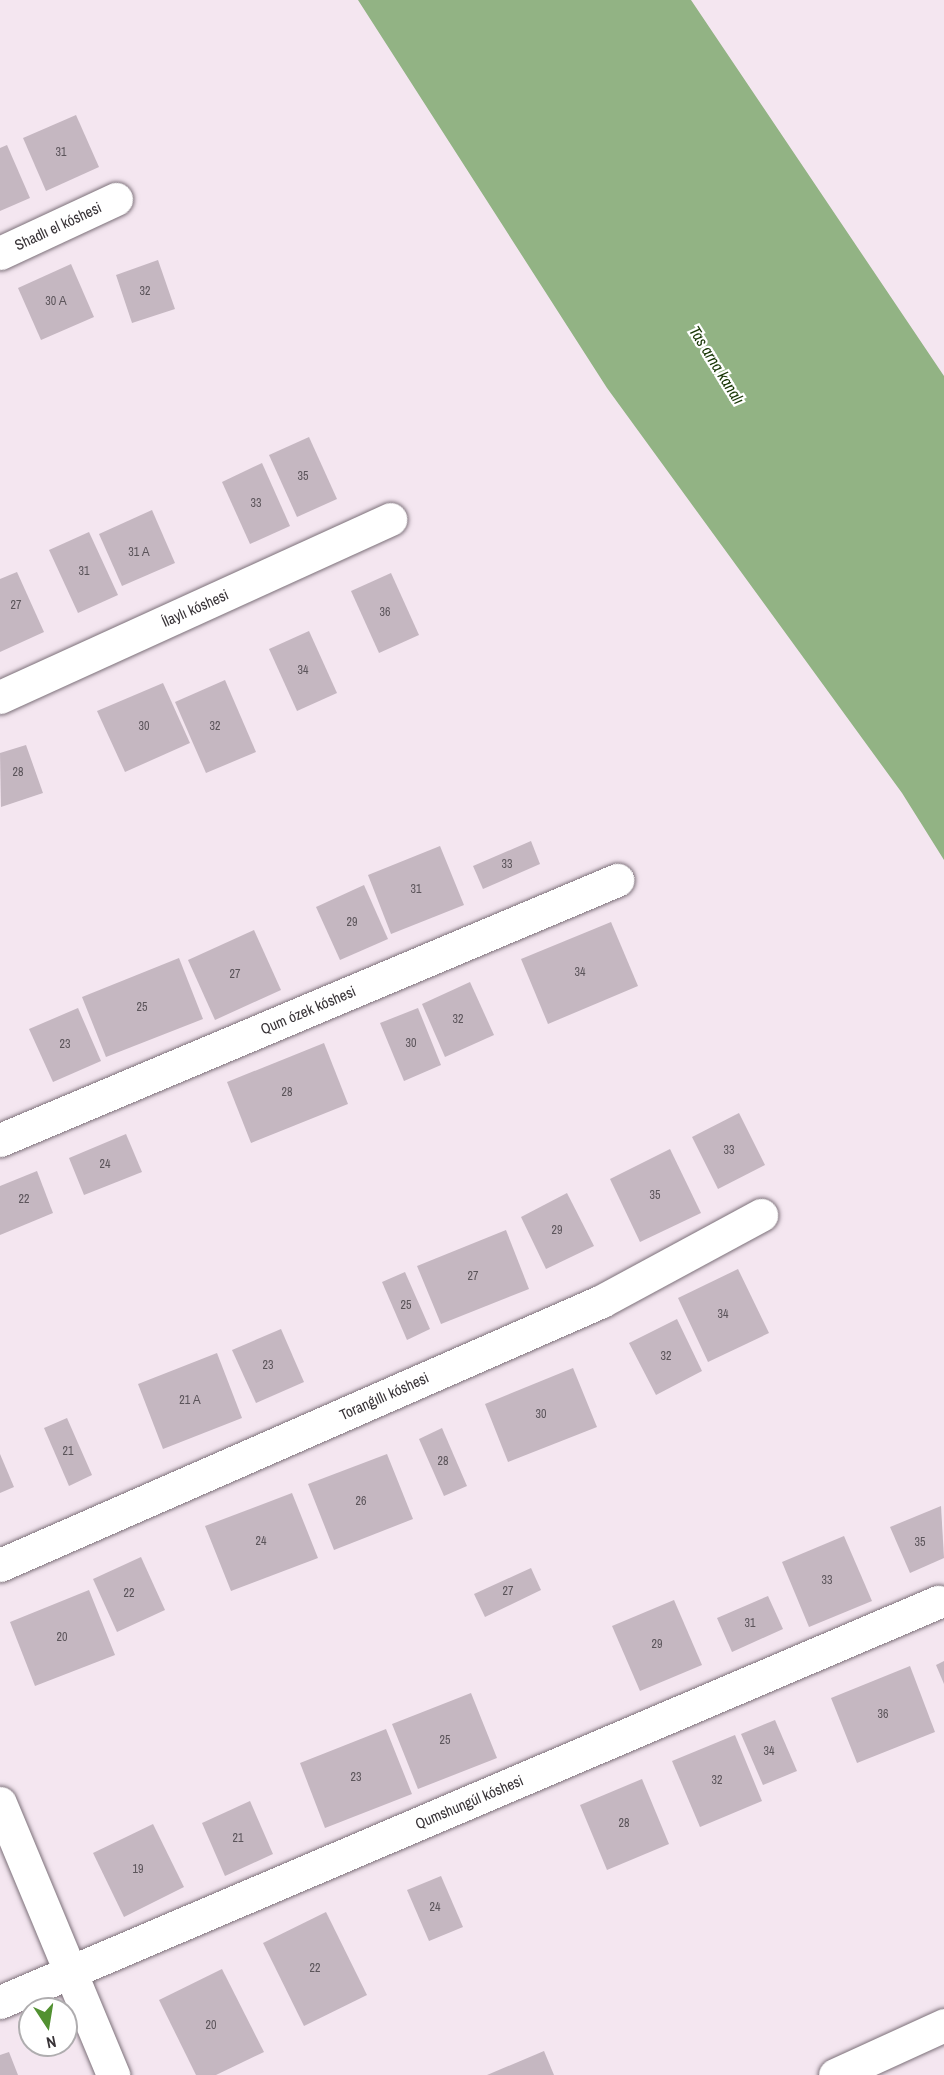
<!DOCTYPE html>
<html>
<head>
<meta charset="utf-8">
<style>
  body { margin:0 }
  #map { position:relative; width:944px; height:2075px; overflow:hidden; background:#f4e6f0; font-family:"Archivo Narrow",sans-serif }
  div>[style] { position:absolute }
  .water>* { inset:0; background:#92b384 }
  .building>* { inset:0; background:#c5b7c1 }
  .roads { filter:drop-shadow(0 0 2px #7c7079) drop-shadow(0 0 2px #7c7079) }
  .minor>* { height:33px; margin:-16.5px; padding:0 16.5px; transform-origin:16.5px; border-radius:16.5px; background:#fff }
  span { translate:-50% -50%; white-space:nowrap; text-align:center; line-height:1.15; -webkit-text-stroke:4.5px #fff; paint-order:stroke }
  .number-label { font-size:12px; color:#5b545a }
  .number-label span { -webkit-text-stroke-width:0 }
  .street-label { font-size:15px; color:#383337 }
  .water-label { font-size:16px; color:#163503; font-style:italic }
  .north { position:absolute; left:18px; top:1997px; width:60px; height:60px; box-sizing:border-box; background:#fff; border:2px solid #afadaf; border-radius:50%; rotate:168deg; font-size:16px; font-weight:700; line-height:24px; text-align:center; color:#383337 }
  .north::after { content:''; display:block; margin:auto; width:21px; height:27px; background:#529131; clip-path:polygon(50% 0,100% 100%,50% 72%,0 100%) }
</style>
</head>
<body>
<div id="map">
  <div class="water">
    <div style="clip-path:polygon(358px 0,691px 0,944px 376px,944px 860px,902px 793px,607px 388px)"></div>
  </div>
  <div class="building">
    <div style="clip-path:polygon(76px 115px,99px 167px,46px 191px,23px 138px)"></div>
    <div style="clip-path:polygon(7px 145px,30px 198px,0 211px,0 148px)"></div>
    <div style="clip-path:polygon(158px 260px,175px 309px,132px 323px,116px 275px)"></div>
    <div style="clip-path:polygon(71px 264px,94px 317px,41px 340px,18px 288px)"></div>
    <div style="clip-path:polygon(309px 437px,337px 499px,297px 517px,269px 455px)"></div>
    <div style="clip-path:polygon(262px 463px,290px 526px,250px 544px,222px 482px)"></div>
    <div style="clip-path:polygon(152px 510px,175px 563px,122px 586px,99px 534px)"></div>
    <div style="clip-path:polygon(89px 532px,118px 595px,78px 613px,49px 550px)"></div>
    <div style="clip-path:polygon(17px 572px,44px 632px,0 652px,0 579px)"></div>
    <div style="clip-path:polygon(391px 573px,419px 635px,379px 653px,351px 591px)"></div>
    <div style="clip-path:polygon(309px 631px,337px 693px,297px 711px,269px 649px)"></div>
    <div style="clip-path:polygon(225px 680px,256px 752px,206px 773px,175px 702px)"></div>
    <div style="clip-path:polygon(163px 683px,190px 743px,125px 772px,97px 711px)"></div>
    <div style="clip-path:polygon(26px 745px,43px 793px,1px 807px,0 753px)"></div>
    <div style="clip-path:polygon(531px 841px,540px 864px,483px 889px,473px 866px)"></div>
    <div style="clip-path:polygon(440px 846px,464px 905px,391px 934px,368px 875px)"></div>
    <div style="clip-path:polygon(364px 885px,388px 939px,340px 960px,316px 907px)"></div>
    <div style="clip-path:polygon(611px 922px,638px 986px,548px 1024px,521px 959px)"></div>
    <div style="clip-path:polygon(254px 930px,281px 990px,215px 1020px,188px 960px)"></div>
    <div style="clip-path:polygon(179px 958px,203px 1019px,106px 1057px,82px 997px)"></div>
    <div style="clip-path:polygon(470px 982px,494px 1035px,445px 1057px,422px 1004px)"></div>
    <div style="clip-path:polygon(78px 1008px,101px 1061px,53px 1082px,29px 1029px)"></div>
    <div style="clip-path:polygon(418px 1008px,441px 1065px,404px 1081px,380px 1023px)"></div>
    <div style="clip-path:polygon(324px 1043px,348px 1104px,251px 1143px,227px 1082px)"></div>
    <div style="clip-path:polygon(739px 1113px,765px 1165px,718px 1189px,692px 1137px)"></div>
    <div style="clip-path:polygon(126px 1134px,142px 1172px,84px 1195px,69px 1158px)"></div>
    <div style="clip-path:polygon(670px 1149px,701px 1213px,640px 1242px,610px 1179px)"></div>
    <div style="clip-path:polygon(37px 1171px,53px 1213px,0 1235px,0 1186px)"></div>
    <div style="clip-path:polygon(567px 1193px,594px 1246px,546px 1269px,521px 1217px)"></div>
    <div style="clip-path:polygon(506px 1230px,529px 1289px,441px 1324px,417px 1266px)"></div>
    <div style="clip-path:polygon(738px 1269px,769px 1333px,708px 1362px,678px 1298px)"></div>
    <div style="clip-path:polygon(405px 1272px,430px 1329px,407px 1340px,382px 1282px)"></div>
    <div style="clip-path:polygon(677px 1319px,702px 1371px,656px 1395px,629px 1343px)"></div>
    <div style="clip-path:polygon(281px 1329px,304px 1382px,256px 1403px,232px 1350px)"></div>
    <div style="clip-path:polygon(217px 1353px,242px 1418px,163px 1449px,138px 1384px)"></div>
    <div style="clip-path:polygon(573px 1368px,597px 1427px,508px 1462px,485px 1404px)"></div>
    <div style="clip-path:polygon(67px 1418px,92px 1475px,69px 1486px,44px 1428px)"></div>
    <div style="clip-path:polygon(442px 1428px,467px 1486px,444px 1496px,419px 1439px)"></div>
    <div style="clip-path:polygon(0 1454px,14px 1487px,0 1493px)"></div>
    <div style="clip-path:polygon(387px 1454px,413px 1519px,334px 1550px,308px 1484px)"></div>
    <div style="clip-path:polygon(292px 1493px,318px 1558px,231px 1591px,205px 1526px)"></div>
    <div style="clip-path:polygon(941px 1506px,944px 1558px,910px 1573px,890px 1527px)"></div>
    <div style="clip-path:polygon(844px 1536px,872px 1601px,809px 1627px,782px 1562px)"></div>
    <div style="clip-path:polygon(141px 1557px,165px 1610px,117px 1632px,93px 1579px)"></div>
    <div style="clip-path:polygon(531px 1568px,541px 1590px,485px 1617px,474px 1594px)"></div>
    <div style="clip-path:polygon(89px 1590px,115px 1655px,35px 1686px,10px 1622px)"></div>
    <div style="clip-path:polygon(768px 1596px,783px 1629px,732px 1652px,717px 1618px)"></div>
    <div style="clip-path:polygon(674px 1600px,702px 1665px,640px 1691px,612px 1626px)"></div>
    <div style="clip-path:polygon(944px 1661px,944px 1684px,936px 1665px)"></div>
    <div style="clip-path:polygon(910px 1666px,935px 1732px,857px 1763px,831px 1698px)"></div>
    <div style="clip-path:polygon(471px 1693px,497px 1758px,418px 1789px,392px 1724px)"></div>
    <div style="clip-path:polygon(775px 1720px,797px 1771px,763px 1785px,741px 1734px)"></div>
    <div style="clip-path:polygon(386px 1729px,412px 1794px,325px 1828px,300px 1763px)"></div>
    <div style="clip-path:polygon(735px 1735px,762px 1801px,700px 1827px,672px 1761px)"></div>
    <div style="clip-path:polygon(642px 1779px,669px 1844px,607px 1870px,580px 1805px)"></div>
    <div style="clip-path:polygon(250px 1801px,273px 1854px,225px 1876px,202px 1823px)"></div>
    <div style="clip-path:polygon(153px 1824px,184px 1887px,124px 1917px,93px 1853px)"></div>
    <div style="clip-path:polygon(441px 1876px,463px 1927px,429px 1941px,407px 1890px)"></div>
    <div style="clip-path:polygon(326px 1912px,367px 1995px,304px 2026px,263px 1943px)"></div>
    <div style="clip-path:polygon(222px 1969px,264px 2052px,216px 2075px,196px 2075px,159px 2000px)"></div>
    <div style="clip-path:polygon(544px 2051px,554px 2075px,487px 2075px)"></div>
    <div style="clip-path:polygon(9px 2052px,18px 2075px,0 2075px,0 2055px)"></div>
  </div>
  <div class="roads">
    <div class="minor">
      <div style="left:0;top:253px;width:128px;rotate:-25deg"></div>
      <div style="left:0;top:697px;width:429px;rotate:-24.5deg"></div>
      <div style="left:0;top:1140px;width:670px;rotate:-22.85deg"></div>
      <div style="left:0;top:1565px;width:657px;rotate:-23.68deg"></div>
      <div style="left:602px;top:1301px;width:181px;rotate:-28.4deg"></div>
      <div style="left:0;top:1803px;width:295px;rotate:67.4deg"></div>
      <div style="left:0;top:2002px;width:1020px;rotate:-23.1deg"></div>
      <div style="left:835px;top:2075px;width:120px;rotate:-24.6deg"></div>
    </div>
  </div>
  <div class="number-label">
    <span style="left:61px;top:153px">31</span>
    <span style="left:145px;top:292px">32</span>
    <span style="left:56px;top:302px">30 А</span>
    <span style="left:303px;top:477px">35</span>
    <span style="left:256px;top:504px">33</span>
    <span style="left:139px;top:553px">31 А</span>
    <span style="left:84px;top:572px">31</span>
    <span style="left:16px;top:606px">27</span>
    <span style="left:385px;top:613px">36</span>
    <span style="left:303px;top:671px">34</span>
    <span style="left:144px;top:727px">30</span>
    <span style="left:215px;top:727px">32</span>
    <span style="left:18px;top:773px">28</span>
    <span style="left:507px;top:865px">33</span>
    <span style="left:416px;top:890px">31</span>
    <span style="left:352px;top:923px">29</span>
    <span style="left:580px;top:973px">34</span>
    <span style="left:235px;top:975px">27</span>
    <span style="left:142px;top:1008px">25</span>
    <span style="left:458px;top:1020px">32</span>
    <span style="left:411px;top:1044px">30</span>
    <span style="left:65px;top:1045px">23</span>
    <span style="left:287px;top:1093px">28</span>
    <span style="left:729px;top:1151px">33</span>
    <span style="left:105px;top:1165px">24</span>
    <span style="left:655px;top:1196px">35</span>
    <span style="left:24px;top:1200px">22</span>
    <span style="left:557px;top:1231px">29</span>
    <span style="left:473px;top:1277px">27</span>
    <span style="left:406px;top:1306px">25</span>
    <span style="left:723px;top:1315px">34</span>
    <span style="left:666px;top:1357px">32</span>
    <span style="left:268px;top:1366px">23</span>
    <span style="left:190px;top:1401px">21 А</span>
    <span style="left:541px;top:1415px">30</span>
    <span style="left:68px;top:1452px">21</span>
    <span style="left:443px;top:1462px">28</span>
    <span style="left:361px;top:1502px">26</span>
    <span style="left:261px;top:1542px">24</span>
    <span style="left:920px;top:1543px">35</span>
    <span style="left:827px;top:1581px">33</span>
    <span style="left:508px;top:1592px">27</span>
    <span style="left:129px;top:1594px">22</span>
    <span style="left:750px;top:1624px">31</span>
    <span style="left:62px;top:1638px">20</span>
    <span style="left:657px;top:1645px">29</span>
    <span style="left:883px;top:1715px">36</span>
    <span style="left:445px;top:1741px">25</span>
    <span style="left:769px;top:1752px">34</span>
    <span style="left:356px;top:1778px">23</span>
    <span style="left:717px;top:1781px">32</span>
    <span style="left:624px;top:1824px">28</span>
    <span style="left:238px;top:1839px">21</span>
    <span style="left:138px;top:1870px">19</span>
    <span style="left:435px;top:1908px">24</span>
    <span style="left:315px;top:1969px">22</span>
    <span style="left:211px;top:2026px">20</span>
  </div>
  <div class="street-label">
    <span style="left:58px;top:226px;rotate:-25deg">Shadlı el kóshesi</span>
    <span style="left:195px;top:608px;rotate:-24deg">Ílaylı kóshesi</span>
    <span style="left:308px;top:1010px;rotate:-23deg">Qum ózek kóshesi</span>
    <span style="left:384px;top:1396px;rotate:-24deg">Toranǵıllı kóshesi</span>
    <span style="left:469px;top:1802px;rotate:-23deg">Qumshungúl kóshesi</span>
  </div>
  <div class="water-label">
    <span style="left:717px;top:365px;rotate:58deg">Tas arna kanalı</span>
  </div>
  <div class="north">N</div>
</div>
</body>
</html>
